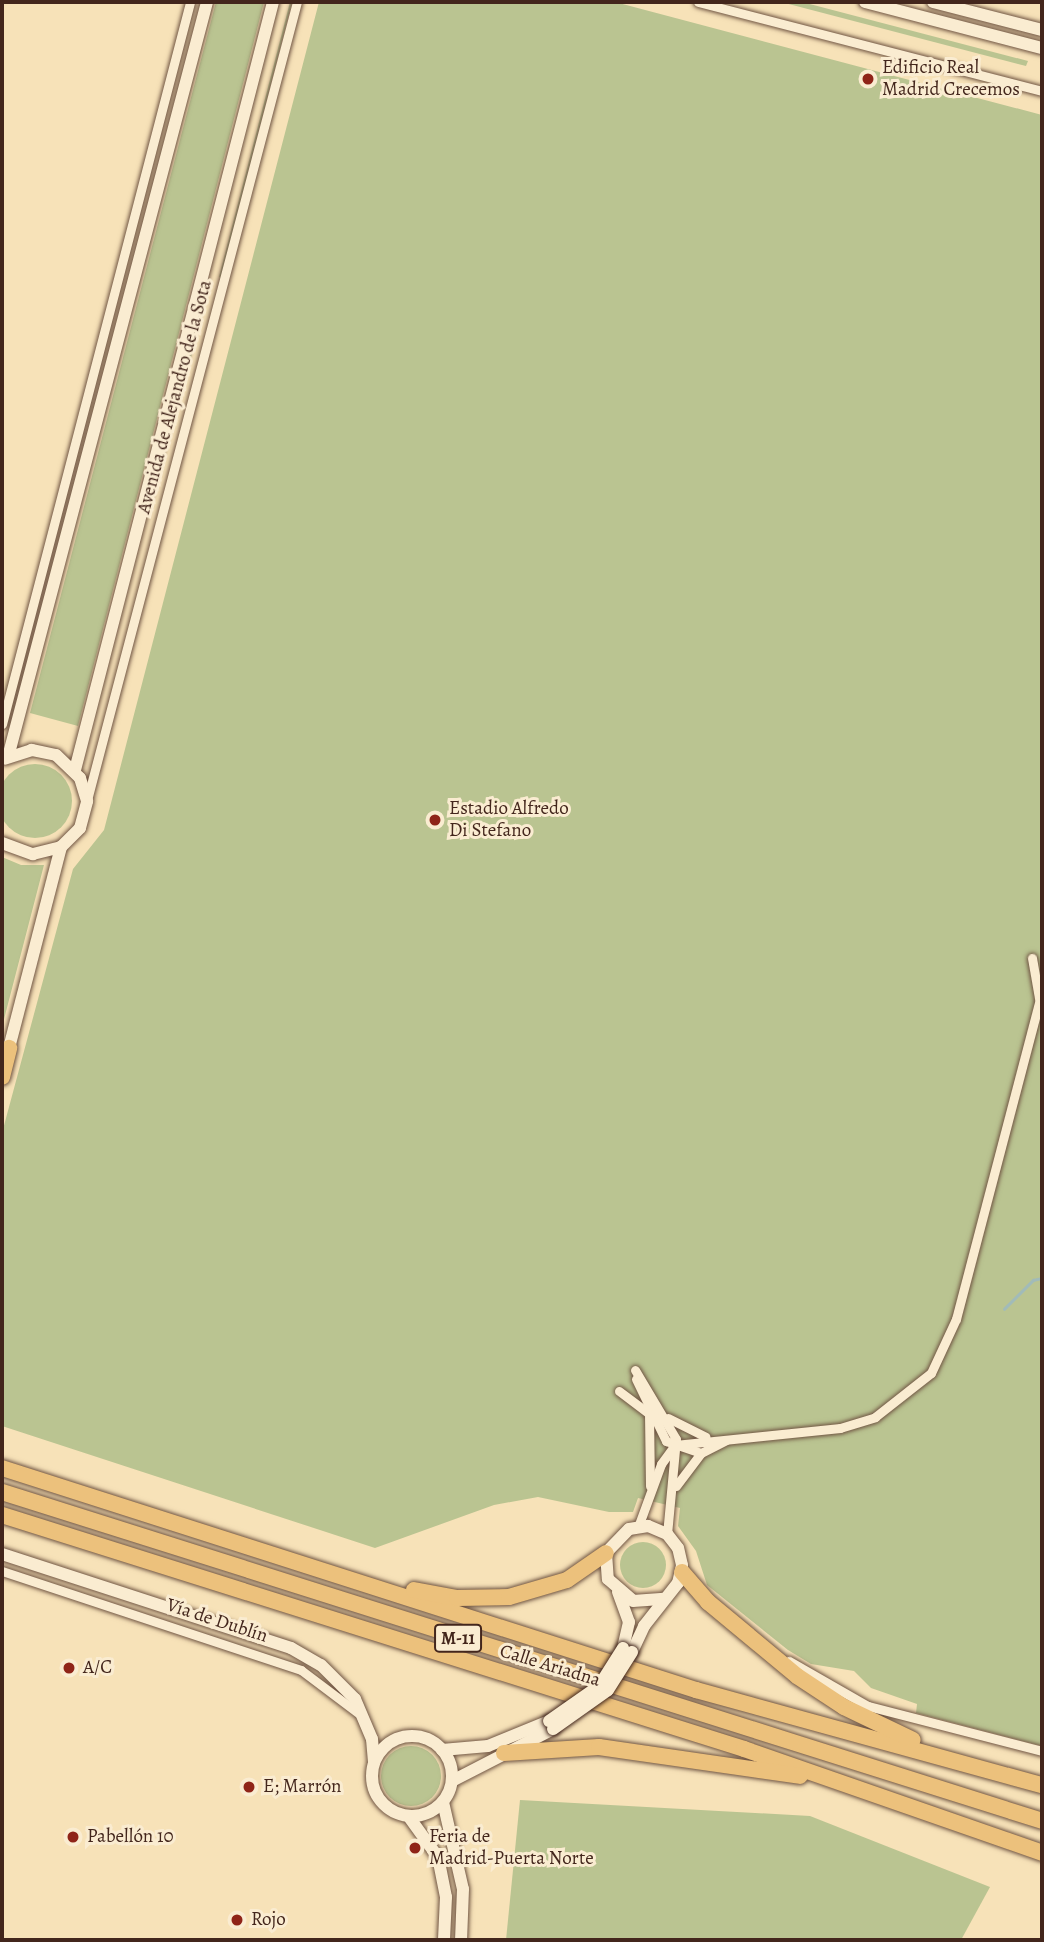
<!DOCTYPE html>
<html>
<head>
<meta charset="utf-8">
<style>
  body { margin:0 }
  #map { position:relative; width:1044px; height:1942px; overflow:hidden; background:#f7e2b8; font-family:Alegreya,serif }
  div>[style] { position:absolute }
  .green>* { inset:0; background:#bac491 }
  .round { border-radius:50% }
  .stream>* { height:2.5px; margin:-1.25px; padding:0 1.25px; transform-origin:1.25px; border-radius:1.25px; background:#a1bbb9 }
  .roads { filter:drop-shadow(0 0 2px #705543) drop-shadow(0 0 2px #705543) }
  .street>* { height:9px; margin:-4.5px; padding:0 4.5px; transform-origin:4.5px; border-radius:4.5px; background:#faecd1 }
  .secondary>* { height:12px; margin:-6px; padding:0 6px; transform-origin:6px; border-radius:6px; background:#faecd1 }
  .secondary>.ring { margin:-6px; padding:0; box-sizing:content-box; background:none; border:12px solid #faecd1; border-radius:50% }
  .highway>* { height:16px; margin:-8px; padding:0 8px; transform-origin:8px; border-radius:8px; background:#ecc17c }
  .bridges { filter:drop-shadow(0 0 2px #43261c) drop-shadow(0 0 2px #43261c) }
  .secondary-bridge>* { height:12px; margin:-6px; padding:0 6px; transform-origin:6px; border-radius:6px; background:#faecd1 }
  .dots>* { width:19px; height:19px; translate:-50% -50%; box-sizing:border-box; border:4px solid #faecd1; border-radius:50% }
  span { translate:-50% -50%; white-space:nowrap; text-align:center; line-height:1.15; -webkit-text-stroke:6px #faecd1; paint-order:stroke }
  .shield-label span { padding:2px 5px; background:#faecd1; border:2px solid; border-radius:5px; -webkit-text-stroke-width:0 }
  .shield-label { font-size:18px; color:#43261c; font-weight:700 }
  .poi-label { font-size:19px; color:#43261c }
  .left { translate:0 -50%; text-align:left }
  .street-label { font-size:19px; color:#43261c }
  .frame { position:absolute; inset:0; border:4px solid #43261c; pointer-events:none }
</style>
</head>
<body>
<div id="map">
  <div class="green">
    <div style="clip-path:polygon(216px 2px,264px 2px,78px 726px,30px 713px)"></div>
    <div style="clip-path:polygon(290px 2px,292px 2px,221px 278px,219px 277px)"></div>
    <div style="clip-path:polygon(319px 2px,615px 2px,1042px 115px,1042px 1746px,916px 1713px,917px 1704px,871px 1688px,854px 1671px,811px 1664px,788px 1650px,707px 1585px,696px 1551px,678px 1526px,680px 1508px,638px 1498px,633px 1512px,609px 1512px,538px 1497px,494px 1505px,375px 1548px,2px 1426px,2px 1133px,73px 869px,104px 830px)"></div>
    <div style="clip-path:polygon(781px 2px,802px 2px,1028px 61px,1026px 66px)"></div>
    <div style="clip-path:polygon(204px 282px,210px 284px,173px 427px,167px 426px)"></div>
    <div class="round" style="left:-2px;top:764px;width:74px;height:74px"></div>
    <div style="clip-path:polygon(2px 857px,21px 865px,44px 865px,2px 1027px)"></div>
    <div class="round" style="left:620px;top:1542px;width:46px;height:46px"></div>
    <div class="round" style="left:381px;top:1746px;width:60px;height:60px"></div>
    <div style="clip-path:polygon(520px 1800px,810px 1816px,990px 1887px,961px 1940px,506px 1940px)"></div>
  </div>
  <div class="stream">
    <div style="left:1004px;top:1309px;width:41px;rotate:-45deg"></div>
    <div style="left:1033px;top:1280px;width:9px;rotate:-13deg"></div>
  </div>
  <div class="roads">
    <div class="street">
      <div style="left:698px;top:2px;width:355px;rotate:14.5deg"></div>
      <div style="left:2px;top:724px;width:746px;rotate:-75.4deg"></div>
      <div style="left:87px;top:800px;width:825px;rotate:-75.26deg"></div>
      <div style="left:1032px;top:958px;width:41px;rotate:80.1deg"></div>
      <div style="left:635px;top:1370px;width:80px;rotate:59.3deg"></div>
      <div style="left:676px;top:1439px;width:95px;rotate:95.4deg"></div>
      <div style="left:636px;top:1379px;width:69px;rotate:64.2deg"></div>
      <div style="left:666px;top:1441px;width:37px;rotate:19deg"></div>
      <div style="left:619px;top:1391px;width:38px;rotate:37deg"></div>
      <div style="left:649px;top:1414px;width:72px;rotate:89.2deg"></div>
      <div style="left:668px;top:1418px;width:42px;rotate:26.6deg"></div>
      <div style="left:676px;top:1486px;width:41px;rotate:-52.9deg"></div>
      <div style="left:701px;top:1453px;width:28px;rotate:-27deg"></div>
      <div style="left:638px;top:1527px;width:67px;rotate:-69.9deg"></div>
      <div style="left:661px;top:1464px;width:24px;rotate:-54deg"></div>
      <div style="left:675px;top:1445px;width:166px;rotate:-5.9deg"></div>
      <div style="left:840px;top:1428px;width:37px;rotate:-17deg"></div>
      <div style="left:875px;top:1417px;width:71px;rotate:-38.2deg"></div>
      <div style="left:931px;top:1373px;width:60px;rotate:-65.2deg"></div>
      <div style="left:956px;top:1319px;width:338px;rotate:-75.3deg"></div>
      <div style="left:2px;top:1571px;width:315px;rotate:18.3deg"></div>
      <div style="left:301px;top:1670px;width:71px;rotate:37deg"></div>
      <div style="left:789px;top:1661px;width:91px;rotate:29.7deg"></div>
      <div style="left:868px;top:1706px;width:180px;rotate:14.5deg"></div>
    </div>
    <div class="secondary">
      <div style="left:865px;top:2px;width:183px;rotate:14.6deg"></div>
      <div style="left:933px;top:2px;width:113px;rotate:14.4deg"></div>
      <div style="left:8px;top:757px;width:781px;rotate:-75.23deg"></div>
      <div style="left:75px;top:770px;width:793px;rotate:-75.54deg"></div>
      <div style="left:2px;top:843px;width:33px;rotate:20deg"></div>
      <div style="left:33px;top:854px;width:29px;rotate:-14deg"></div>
      <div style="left:61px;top:847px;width:27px;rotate:-45deg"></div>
      <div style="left:80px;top:828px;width:28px;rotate:-75deg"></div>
      <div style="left:87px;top:801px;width:24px;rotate:-107deg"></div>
      <div style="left:80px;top:778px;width:33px;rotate:-136deg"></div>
      <div style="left:56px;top:755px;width:25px;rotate:-168deg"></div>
      <div style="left:32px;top:750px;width:28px;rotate:162deg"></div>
      <div style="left:9px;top:1048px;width:208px;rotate:-75.5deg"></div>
      <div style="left:2px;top:1554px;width:304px;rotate:18deg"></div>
      <div style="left:291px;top:1648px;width:34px;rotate:30deg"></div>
      <div style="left:321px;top:1665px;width:48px;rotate:45deg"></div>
      <div style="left:355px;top:1699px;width:43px;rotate:67deg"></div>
      <div style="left:372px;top:1739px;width:23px;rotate:85deg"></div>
      <div style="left:618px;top:1592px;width:32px;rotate:70deg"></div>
      <div style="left:629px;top:1622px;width:27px;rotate:103deg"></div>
      <div style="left:632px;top:1652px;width:29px;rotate:-65deg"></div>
      <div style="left:644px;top:1626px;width:55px;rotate:-51.7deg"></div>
      <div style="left:678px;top:1583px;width:18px;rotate:-77deg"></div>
      <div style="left:682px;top:1565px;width:17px;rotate:-103deg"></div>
      <div style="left:678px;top:1548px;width:18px;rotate:-128deg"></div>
      <div style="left:667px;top:1534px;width:21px;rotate:-157deg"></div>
      <div style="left:648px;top:1526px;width:19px;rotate:171deg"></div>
      <div style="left:629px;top:1529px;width:33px;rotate:134deg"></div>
      <div style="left:606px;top:1553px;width:26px;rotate:86deg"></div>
      <div style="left:608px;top:1579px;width:33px;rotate:41deg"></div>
      <div style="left:633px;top:1601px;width:31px;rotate:-4deg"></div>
      <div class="ring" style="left:372px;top:1736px;width:68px;height:68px"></div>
      <div style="left:442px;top:1750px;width:46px;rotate:-5deg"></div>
      <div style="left:488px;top:1746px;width:66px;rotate:-22.3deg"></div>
      <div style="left:452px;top:1781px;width:114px;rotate:-27.2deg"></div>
      <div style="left:443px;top:1802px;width:89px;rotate:77.1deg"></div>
      <div style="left:463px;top:1889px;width:51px;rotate:92.2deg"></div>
      <div style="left:409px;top:1817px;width:49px;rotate:54.1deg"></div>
      <div style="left:438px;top:1857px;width:41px;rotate:78.7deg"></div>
      <div style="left:446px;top:1897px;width:43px;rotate:92.7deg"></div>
    </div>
    <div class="highway">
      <div style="left:2px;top:1077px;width:30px;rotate:-76deg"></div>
      <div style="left:2px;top:1468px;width:729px;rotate:17.74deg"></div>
      <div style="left:696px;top:1690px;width:359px;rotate:15.4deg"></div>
      <div style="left:2px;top:1492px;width:1091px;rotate:17.55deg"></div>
      <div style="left:2px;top:1515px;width:778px;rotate:17.5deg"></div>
      <div style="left:744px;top:1749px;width:316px;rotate:19.2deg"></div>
      <div style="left:682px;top:1572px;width:40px;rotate:49deg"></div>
      <div style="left:708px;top:1602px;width:116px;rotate:39.7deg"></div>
      <div style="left:797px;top:1676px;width:56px;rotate:33.4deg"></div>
      <div style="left:844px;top:1707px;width:76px;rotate:25.6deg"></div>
      <div style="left:414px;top:1590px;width:44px;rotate:10.5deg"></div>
      <div style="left:457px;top:1598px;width:52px;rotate:-1.1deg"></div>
      <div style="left:509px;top:1597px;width:60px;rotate:-16.3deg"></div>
      <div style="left:567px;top:1580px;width:47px;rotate:-34.7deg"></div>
      <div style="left:504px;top:1753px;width:95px;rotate:-3.6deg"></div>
      <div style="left:599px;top:1747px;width:203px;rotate:8.2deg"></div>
    </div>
  </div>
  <div class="bridges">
    <div class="secondary-bridge">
      <div style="left:549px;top:1721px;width:61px;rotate:-35deg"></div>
      <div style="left:599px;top:1686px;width:45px;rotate:-57.7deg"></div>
      <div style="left:553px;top:1729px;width:67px;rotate:-35.3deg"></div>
      <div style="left:608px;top:1690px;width:45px;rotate:-57.7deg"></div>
    </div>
  </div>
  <div class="dots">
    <div style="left:868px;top:79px;background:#8f2418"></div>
    <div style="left:435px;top:820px;background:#8f2418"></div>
    <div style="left:69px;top:1668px;background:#8f2418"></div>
    <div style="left:249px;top:1787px;background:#8f2418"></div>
    <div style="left:73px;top:1837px;background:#8f2418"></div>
    <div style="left:415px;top:1848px;background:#8f2418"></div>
    <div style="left:237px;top:1920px;background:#8f2418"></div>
  </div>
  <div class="shield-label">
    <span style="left:458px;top:1638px">M-11</span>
  </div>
  <div class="poi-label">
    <span class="left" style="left:882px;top:79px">Edificio Real<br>Madrid Crecemos</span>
    <span class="left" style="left:449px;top:820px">Estadio Alfredo<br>Di Stefano</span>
    <span class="left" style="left:83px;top:1668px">A/C</span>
    <span class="left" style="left:263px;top:1787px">E; Marrón</span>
    <span class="left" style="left:87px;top:1837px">Pabellón 10</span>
    <span class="left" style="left:429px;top:1848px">Feria de<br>Madrid-Puerta Norte</span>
    <span class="left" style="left:251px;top:1920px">Rojo</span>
  </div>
  <div class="street-label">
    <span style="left:175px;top:397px;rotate:-75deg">Avenida de Alejandro de la Sota</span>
    <span style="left:217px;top:1621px;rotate:18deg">Vía de Dublín</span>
    <span style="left:550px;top:1666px;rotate:17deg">Calle Ariadna</span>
  </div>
  <div class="frame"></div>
</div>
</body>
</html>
